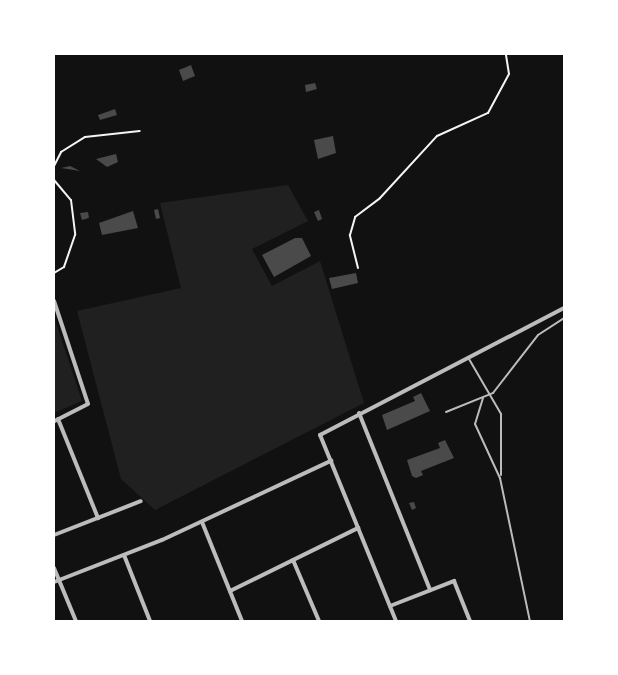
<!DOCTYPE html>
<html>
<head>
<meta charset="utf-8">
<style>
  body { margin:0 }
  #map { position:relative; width:618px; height:675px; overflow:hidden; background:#111; font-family:"Roboto Serif",serif }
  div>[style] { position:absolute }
  .green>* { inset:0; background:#202020 }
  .building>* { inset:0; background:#4a4a4a }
  .path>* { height:2px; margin:-1px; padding:0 1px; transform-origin:1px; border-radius:1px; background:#f5f5f5 }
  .service>* { height:2px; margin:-1px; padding:0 1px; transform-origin:1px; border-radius:1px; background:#bcbcbc }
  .minor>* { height:4px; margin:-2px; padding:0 2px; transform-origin:2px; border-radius:2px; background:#bcbcbc }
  span { translate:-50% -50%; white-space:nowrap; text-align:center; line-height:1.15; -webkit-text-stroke:5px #fff; paint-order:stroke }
  .frame { position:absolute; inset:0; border:55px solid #fff; pointer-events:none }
</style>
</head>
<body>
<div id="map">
  <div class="green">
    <div style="clip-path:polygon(288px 185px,308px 221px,252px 249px,272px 286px,320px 261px,364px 403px,155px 510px,121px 479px,77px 311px,181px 288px,160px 203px)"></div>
    <div style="clip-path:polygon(54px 317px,82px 401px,54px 413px)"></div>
  </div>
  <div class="building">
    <div style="clip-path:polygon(191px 65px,195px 76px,183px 81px,179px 70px)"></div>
    <div style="clip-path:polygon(315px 83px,317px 89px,306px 92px,305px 85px)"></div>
    <div style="clip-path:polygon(115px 109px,117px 115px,100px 120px,98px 115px)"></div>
    <div style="clip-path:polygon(333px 136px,336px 153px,318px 159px,314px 140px)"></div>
    <div style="clip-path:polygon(116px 154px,118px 162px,107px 167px,96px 159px)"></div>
    <div style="clip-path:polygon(70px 166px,80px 171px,61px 168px)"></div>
    <div style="clip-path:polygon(158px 209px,160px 218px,156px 219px,154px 210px)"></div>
    <div style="clip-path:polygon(319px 210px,322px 219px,318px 221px,314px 212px)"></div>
    <div style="clip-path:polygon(133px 211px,138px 228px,102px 235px,99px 223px)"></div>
    <div style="clip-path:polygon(88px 212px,89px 218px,82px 220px,80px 213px)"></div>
    <div style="clip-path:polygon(295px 238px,302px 238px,311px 256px,274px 277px,262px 255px)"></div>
    <div style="clip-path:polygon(356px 273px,358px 283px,332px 289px,329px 278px)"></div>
    <div style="clip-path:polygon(421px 393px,430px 411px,387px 430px,382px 415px,415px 401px,413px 397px)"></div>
    <div style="clip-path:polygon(445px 440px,454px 458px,421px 471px,423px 475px,416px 478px,412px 476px,407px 460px,440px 448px,438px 443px)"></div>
    <div style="clip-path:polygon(414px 502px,416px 508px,412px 510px,409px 503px)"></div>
  </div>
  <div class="path">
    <div style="left:54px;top:166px;width:16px;rotate:-63deg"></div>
    <div style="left:61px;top:152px;width:28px;rotate:-32deg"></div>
    <div style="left:85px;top:137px;width:55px;rotate:-6.2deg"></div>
    <div style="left:54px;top:180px;width:26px;rotate:50deg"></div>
    <div style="left:71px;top:200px;width:35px;rotate:83deg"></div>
    <div style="left:75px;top:235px;width:34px;rotate:109deg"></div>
    <div style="left:64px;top:267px;width:12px;rotate:149deg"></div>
    <div style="left:358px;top:268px;width:34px;rotate:-104deg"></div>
    <div style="left:350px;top:235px;width:19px;rotate:-74deg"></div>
    <div style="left:355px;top:217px;width:31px;rotate:-37deg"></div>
    <div style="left:380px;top:198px;width:84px;rotate:-47.4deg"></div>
    <div style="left:437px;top:136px;width:56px;rotate:-24.3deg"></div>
    <div style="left:488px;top:113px;width:44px;rotate:-61.7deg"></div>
    <div style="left:509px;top:74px;width:20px;rotate:-99deg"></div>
  </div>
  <div class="service">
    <div style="left:469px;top:359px;width:64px;rotate:59.8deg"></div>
    <div style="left:501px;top:414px;width:61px;rotate:90deg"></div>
    <div style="left:483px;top:398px;width:27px;rotate:107deg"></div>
    <div style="left:475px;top:424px;width:60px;rotate:65.2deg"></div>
    <div style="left:500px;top:478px;width:146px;rotate:78.2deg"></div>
    <div style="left:446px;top:412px;width:51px;rotate:-22deg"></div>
    <div style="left:493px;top:393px;width:73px;rotate:-52.2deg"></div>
    <div style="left:538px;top:335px;width:31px;rotate:-33deg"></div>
  </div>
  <div class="minor">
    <div style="left:54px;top:301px;width:108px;rotate:71.7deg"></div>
    <div style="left:88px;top:404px;width:38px;rotate:153deg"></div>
    <div style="left:359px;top:413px;width:191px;rotate:68.1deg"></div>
    <div style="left:58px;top:419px;width:107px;rotate:68deg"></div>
    <div style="left:202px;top:522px;width:107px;rotate:68deg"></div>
    <div style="left:54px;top:535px;width:93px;rotate:-21.3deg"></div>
    <div style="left:124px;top:555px;width:71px;rotate:68.5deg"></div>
    <div style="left:293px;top:560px;width:66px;rotate:66.9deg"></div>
    <div style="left:54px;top:568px;width:57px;rotate:67.5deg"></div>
    <div style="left:54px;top:582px;width:116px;rotate:-21.3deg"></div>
    <div style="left:162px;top:540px;width:187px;rotate:-25.1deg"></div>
    <div style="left:230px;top:591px;width:143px;rotate:-26.2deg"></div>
    <div style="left:390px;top:606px;width:69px;rotate:-21.3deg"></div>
    <div style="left:454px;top:581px;width:43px;rotate:68.2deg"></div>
    <div style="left:396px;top:621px;width:201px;rotate:-112.2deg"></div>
    <div style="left:320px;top:435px;width:275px;rotate:-27.5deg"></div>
  </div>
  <div class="frame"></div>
</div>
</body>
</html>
